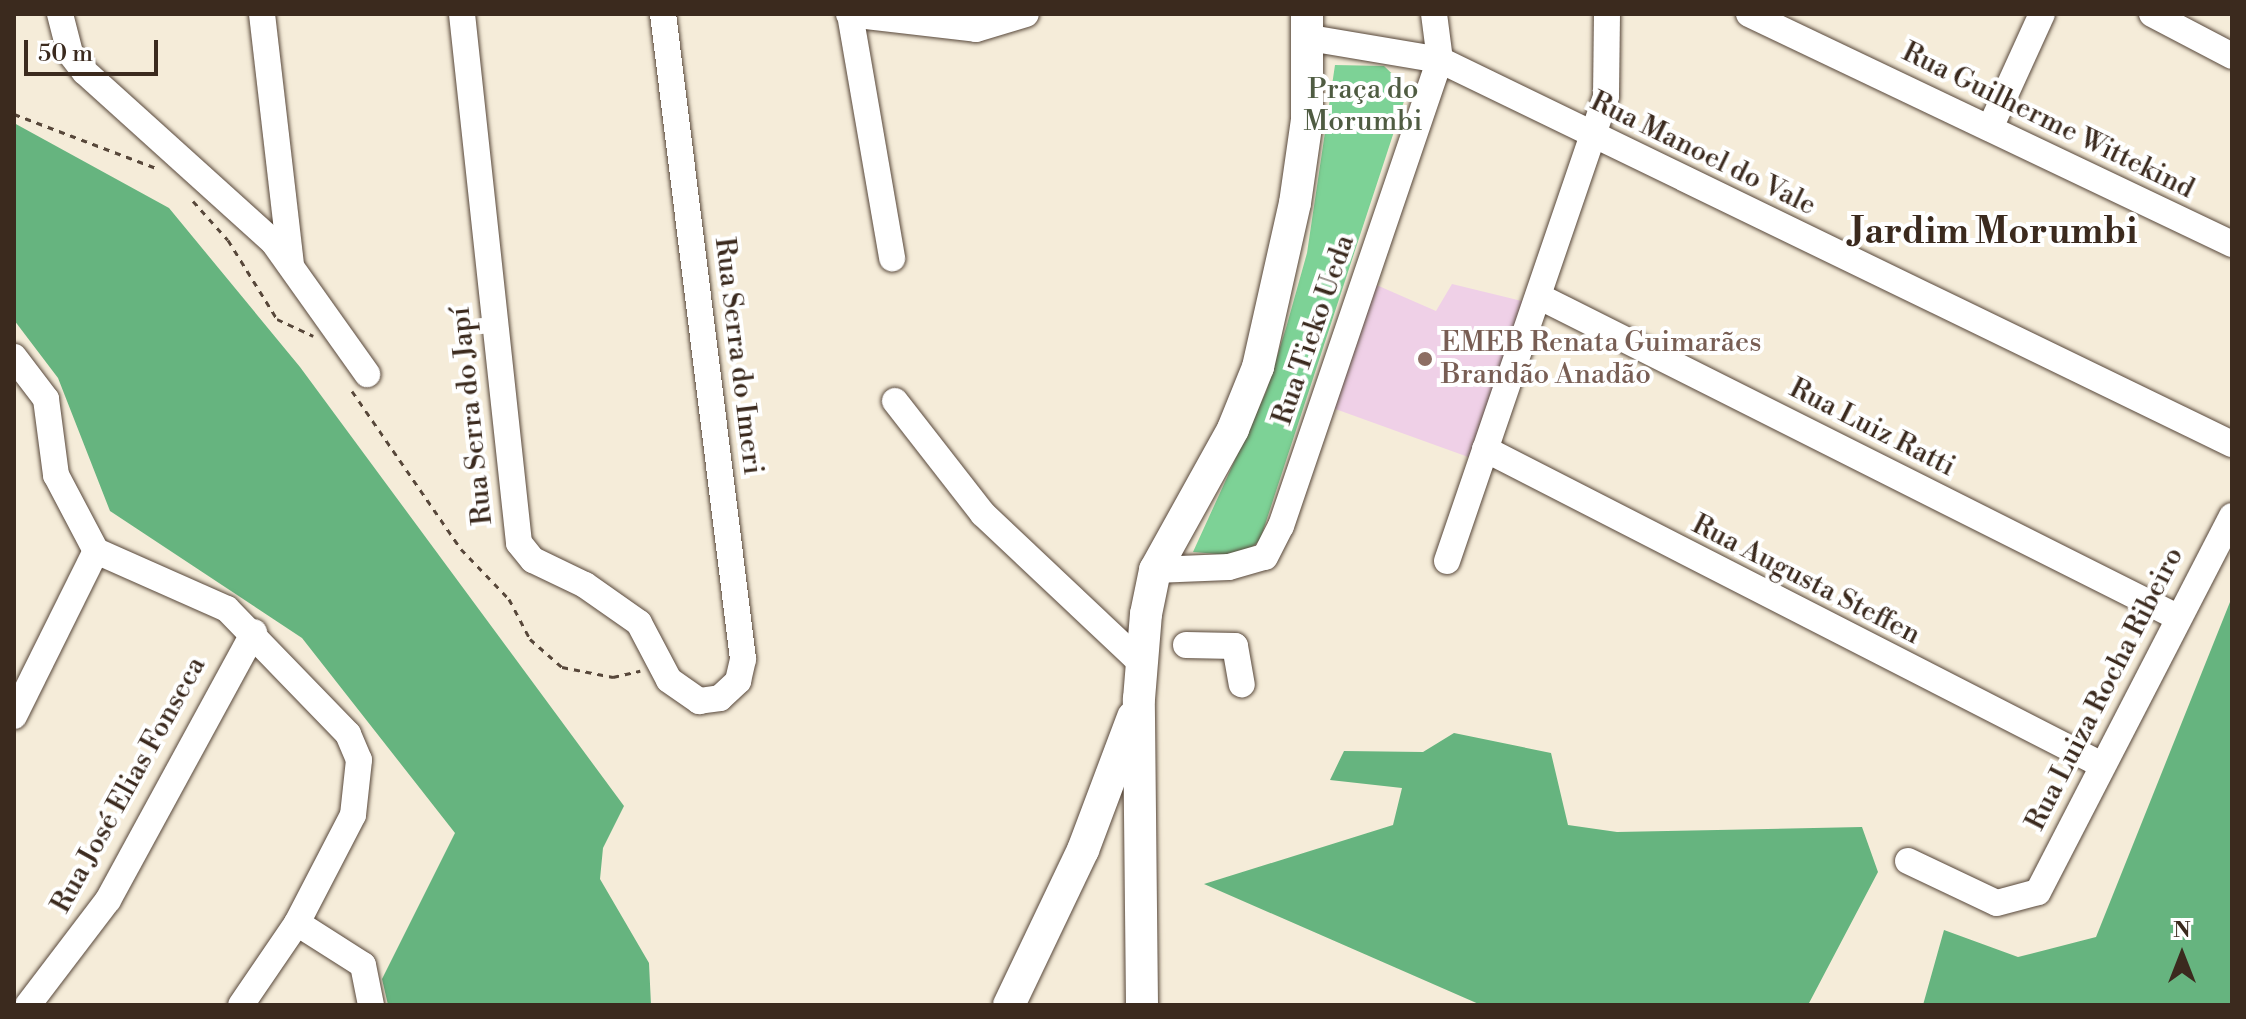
<!DOCTYPE html>
<html>
<head>
<meta charset="utf-8">
<style>
  body { margin:0 }
  #map { position:relative; width:2246px; height:1019px; overflow:hidden; background:#f5ecd9; font-family:"Libre Bodoni",serif }
  div>[style] { position:absolute }
  .built>* { inset:0; background:#efd0e7 }
  .green>* { inset:0; background:#7dd296 }
  .forest>* { inset:0; background:#66b47f }
  .path>* { height:3px; margin-top:-1.5px; transform-origin:0; background:repeating-linear-gradient(90deg,#57473a 0 6px,transparent 0 12px) }
  .roads { filter:drop-shadow(0 0 2px #57473a) drop-shadow(0 0 2px #57473a) }
  .minor>* { height:26px; margin:-13px; padding:0 13px; transform-origin:13px; border-radius:13px; background:#fff }
  .major>* { height:32px; margin:-16px; padding:0 16px; transform-origin:16px; border-radius:16px; background:#fff }
  .dots>* { width:22px; height:22px; translate:-50% -50%; box-sizing:border-box; border:4px solid #fff; border-radius:50% }
  span { translate:-50% -50%; white-space:nowrap; text-align:center; line-height:1.15; -webkit-text-stroke:8px #fff; paint-order:stroke }
  .park-label { font-size:28px; color:#4f5c42 }
  .street-label { font-size:28px; color:#3b2a1e }
  .education-label { font-size:28px; color:#785e54 }
  .left { translate:0 -50%; text-align:left }
  .district-label { font-size:36px; color:#3b2a1e; font-weight:700 }
  .frame { position:absolute; inset:0; border:16px solid #3b2a1e; pointer-events:none }
  .north { position:absolute; left:2142px; top:915px; width:80px; height:80px; -webkit-text-stroke:6px #fff; paint-order:stroke; rotate:0deg; font-size:22px; font-weight:700; line-height:32px; text-align:center; color:#3b2a1e }
  .north::after { content:''; display:block; margin:auto; width:28px; height:36px; background:#3b2a1e; clip-path:polygon(50% 0,100% 100%,50% 72%,0 100%) }
  .scale { position:absolute; left:24px; top:40px; width:134px; height:36px; box-sizing:border-box; border:4px solid #3b2a1e; border-top:0; padding-left:10px; font-size:24px; line-height:28px; white-space:nowrap; color:#3b2a1e; -webkit-text-stroke:6px #fff; paint-order:stroke }
</style>
</head>
<body>
<div id="map">
  <div class="built">
    <div style="clip-path:polygon(1365px 280px,1436px 311px,1452px 284px,1530px 303px,1471px 458px,1327px 406px)"></div>
  </div>
  <div class="green">
    <div style="clip-path:polygon(1335px 65px,1384px 66px,1408px 89px,1260px 540px,1242px 556px,1193px 552px,1266px 392px,1286px 328px,1307px 253px)"></div>
  </div>
  <div class="forest">
    <div style="clip-path:polygon(14px 123px,169px 208px,300px 367px,624px 806px,603px 848px,600px 879px,649px 963px,651px 1005px,388px 1005px,382px 979px,455px 833px,302px 638px,110px 511px,58px 378px,14px 320px)"></div>
    <div style="clip-path:polygon(2232px 597px,2232px 1005px,1923px 1005px,1944px 930px,2018px 957px,2096px 937px)"></div>
    <div style="clip-path:polygon(1454px 733px,1551px 753px,1568px 825px,1617px 832px,1862px 827px,1878px 872px,1808px 1005px,1481px 1005px,1204px 884px,1393px 825px,1402px 788px,1330px 780px,1344px 751px,1423px 752px)"></div>
  </div>
  <div class="path">
    <div style="left:14px;top:114px;width:152px;rotate:20.8deg"></div>
    <div style="left:193px;top:201px;width:52px;rotate:48.1deg"></div>
    <div style="left:228px;top:240px;width:93px;rotate:58.2deg"></div>
    <div style="left:277px;top:319px;width:40px;rotate:25deg"></div>
    <div style="left:352px;top:391px;width:192px;rotate:55.4deg"></div>
    <div style="left:461px;top:549px;width:69px;rotate:46.2deg"></div>
    <div style="left:509px;top:599px;width:45px;rotate:62.3deg"></div>
    <div style="left:530px;top:639px;width:43px;rotate:41.2deg"></div>
    <div style="left:562px;top:667px;width:52px;rotate:11.1deg"></div>
    <div style="left:613px;top:677px;width:28px;rotate:-13deg"></div>
  </div>
  <div class="roads">
    <div class="minor">
      <div style="left:60px;top:14px;width:40px;rotate:75.6deg"></div>
      <div style="left:70px;top:53px;width:24px;rotate:52deg"></div>
      <div style="left:85px;top:72px;width:255px;rotate:42.1deg"></div>
      <div style="left:274px;top:243px;width:161px;rotate:54.6deg"></div>
      <div style="left:262px;top:14px;width:253px;rotate:83.4deg"></div>
      <div style="left:462px;top:14px;width:532px;rotate:83.85deg"></div>
      <div style="left:519px;top:543px;width:22px;rotate:51deg"></div>
      <div style="left:533px;top:560px;width:58px;rotate:25.7deg"></div>
      <div style="left:585px;top:585px;width:66px;rotate:35.1deg"></div>
      <div style="left:639px;top:623px;width:64px;rotate:62.2deg"></div>
      <div style="left:669px;top:680px;width:37px;rotate:35deg"></div>
      <div style="left:699px;top:701px;width:21px;rotate:-8deg"></div>
      <div style="left:720px;top:698px;width:25px;rotate:-43deg"></div>
      <div style="left:738px;top:681px;width:23px;rotate:-77deg"></div>
      <div style="left:743px;top:659px;width:650px;rotate:-97.07deg"></div>
      <div style="left:849px;top:14px;width:128px;rotate:6.7deg"></div>
      <div style="left:976px;top:29px;width:52px;rotate:-16.7deg"></div>
      <div style="left:850px;top:14px;width:248px;rotate:80.2deg"></div>
      <div style="left:1749px;top:14px;width:535px;rotate:25.46deg"></div>
      <div style="left:2152px;top:14px;width:90px;rotate:27.7deg"></div>
      <div style="left:1310px;top:38px;width:132px;rotate:9.6deg"></div>
      <div style="left:1440px;top:60px;width:880px;rotate:25.87deg"></div>
      <div style="left:1990px;top:128px;width:125px;rotate:-65.5deg"></div>
      <div style="left:1540px;top:297px;width:711px;rotate:26.67deg"></div>
      <div style="left:14px;top:357px;width:53px;rotate:52.7deg"></div>
      <div style="left:46px;top:399px;width:77px;rotate:82.5deg"></div>
      <div style="left:56px;top:475px;width:86px;rotate:62.2deg"></div>
      <div style="left:96px;top:551px;width:143px;rotate:23.9deg"></div>
      <div style="left:227px;top:609px;width:174px;rotate:45.9deg"></div>
      <div style="left:348px;top:734px;width:28px;rotate:67deg"></div>
      <div style="left:359px;top:760px;width:55px;rotate:96.2deg"></div>
      <div style="left:353px;top:815px;width:122px;rotate:117.4deg"></div>
      <div style="left:297px;top:923px;width:99px;rotate:124.3deg"></div>
      <div style="left:895px;top:401px;width:143px;rotate:52.1deg"></div>
      <div style="left:983px;top:514px;width:219px;rotate:43.3deg"></div>
      <div style="left:1485px;top:449px;width:691px;rotate:27.12deg"></div>
      <div style="left:1447px;top:561px;width:491px;rotate:-71.1deg"></div>
      <div style="left:1606px;top:96px;width:82px;rotate:-89.3deg"></div>
      <div style="left:1155px;top:570px;width:74px;rotate:-2.3deg"></div>
      <div style="left:1229px;top:567px;width:37px;rotate:-16deg"></div>
      <div style="left:1265px;top:557px;width:35px;rotate:-63deg"></div>
      <div style="left:1281px;top:526px;width:492px;rotate:-71.2deg"></div>
      <div style="left:1440px;top:60px;width:46px;rotate:-97.4deg"></div>
      <div style="left:1186px;top:645px;width:49px;rotate:1.2deg"></div>
      <div style="left:1235px;top:646px;width:39px;rotate:80deg"></div>
      <div style="left:14px;top:716px;width:184px;rotate:-63.6deg"></div>
      <div style="left:1908px;top:861px;width:98px;rotate:25.3deg"></div>
      <div style="left:1997px;top:903px;width:42px;rotate:-15deg"></div>
      <div style="left:2038px;top:892px;width:423px;rotate:-62.7deg"></div>
      <div style="left:297px;top:923px;width:78px;rotate:32.5deg"></div>
      <div style="left:363px;top:965px;width:41px;rotate:78.7deg"></div>
      <div style="left:28px;top:1005px;width:132px;rotate:-52.7deg"></div>
      <div style="left:108px;top:900px;width:305px;rotate:-61.4deg"></div>
    </div>
    <div class="major">
      <div style="left:1009px;top:1005px;width:172px;rotate:-64.5deg"></div>
      <div style="left:1083px;top:850px;width:142px;rotate:-69.4deg"></div>
      <div style="left:1142px;top:1005px;width:306px;rotate:-90.6deg"></div>
      <div style="left:1139px;top:699px;width:85px;rotate:-85.3deg"></div>
      <div style="left:1146px;top:614px;width:45px;rotate:-78.4deg"></div>
      <div style="left:1155px;top:570px;width:161px;rotate:-61deg"></div>
      <div style="left:1233px;top:429px;width:67px;rotate:-68deg"></div>
      <div style="left:1258px;top:367px;width:168px;rotate:-77.3deg"></div>
      <div style="left:1295px;top:203px;width:84px;rotate:-81.8deg"></div>
      <div style="left:1307px;top:120px;width:106px;rotate:-90deg"></div>
    </div>
  </div>
  <div class="dots">
    <div style="left:1425px;top:359px;background:#8d6e63"></div>
  </div>
  <div class="park-label">
    <span style="left:1363px;top:106px">Praça do<br>Morumbi</span>
  </div>
  <div class="street-label">
    <span style="left:2048px;top:121px;rotate:26deg">Rua Guilherme Wittekind</span>
    <span style="left:1703px;top:154px;rotate:26deg">Rua Manoel do Vale</span>
    <span style="left:1314px;top:330px;rotate:-71deg">Rua Tieko Ueda</span>
    <span style="left:738px;top:356px;rotate:83deg">Rua Serra do Imeri</span>
    <span style="left:472px;top:416px;rotate:-96deg">Rua Serra do Japí</span>
    <span style="left:1872px;top:428px;rotate:27deg">Rua Luiz Ratti</span>
    <span style="left:1806px;top:580px;rotate:27deg">Rua Augusta Steffen</span>
    <span style="left:2105px;top:689px;rotate:-63deg">Rua Luiza Rocha Ribeiro</span>
    <span style="left:129px;top:785px;rotate:-61deg">Rua José Elias Fonseca</span>
  </div>
  <div class="education-label">
    <span class="left" style="left:1441px;top:359px">EMEB Renata Guimarães<br>Brandão Anadão</span>
  </div>
  <div class="district-label">
    <span style="left:1994px;top:233px">Jardim Morumbi</span>
  </div>
  <div class="frame"></div>
  <div class="north">N</div>
  <div class="scale">50 m</div>
</div>
</body>
</html>
